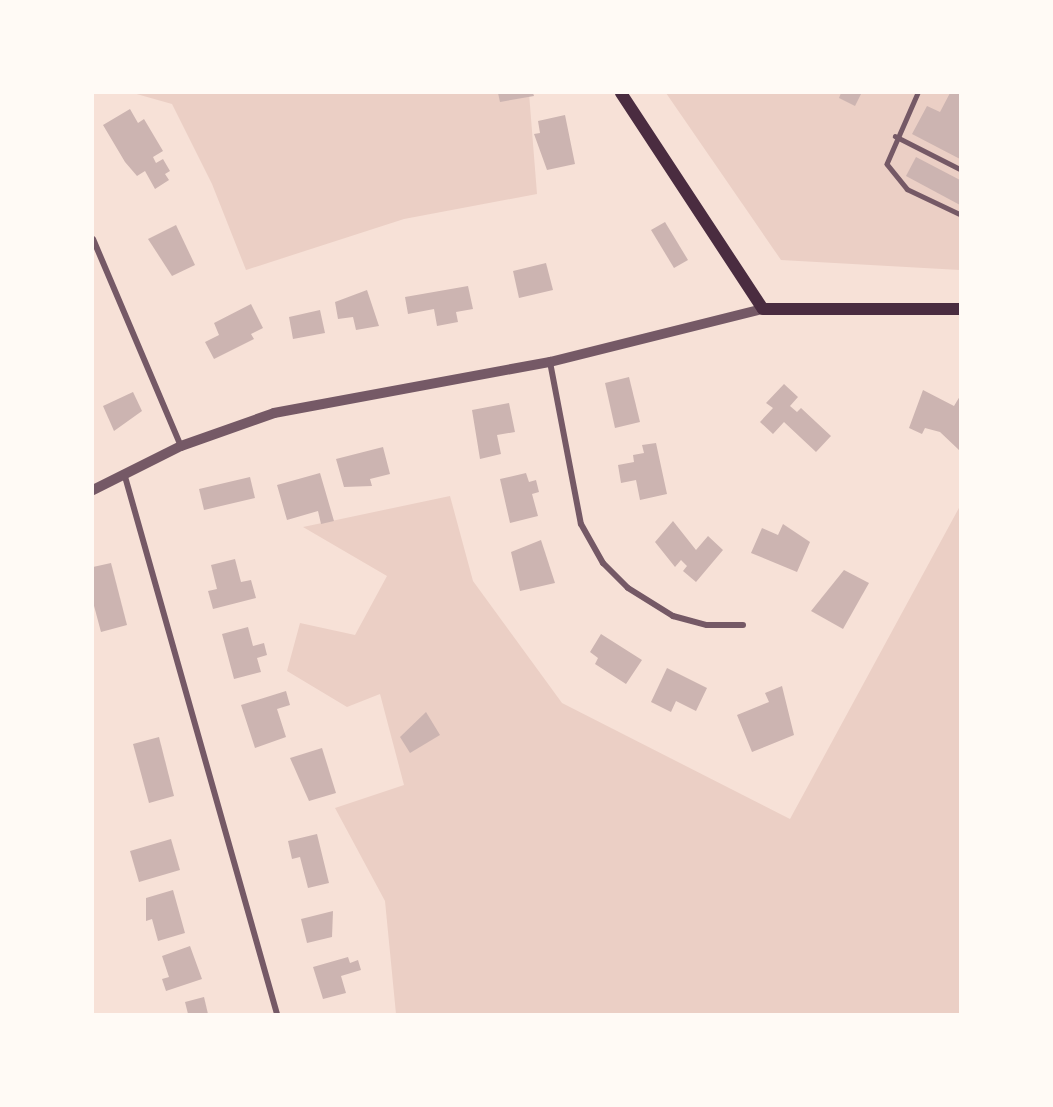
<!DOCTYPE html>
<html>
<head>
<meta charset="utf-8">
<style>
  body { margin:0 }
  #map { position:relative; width:1053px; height:1107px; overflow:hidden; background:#f7e1d7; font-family:Arial,sans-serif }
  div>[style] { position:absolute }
  .green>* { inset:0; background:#ebcfc5 }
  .building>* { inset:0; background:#ccb4b1 }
  .service>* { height:4.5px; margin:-2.25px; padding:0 2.25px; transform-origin:2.25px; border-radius:2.25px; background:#755966 }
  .minor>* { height:6px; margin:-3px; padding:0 3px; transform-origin:3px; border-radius:3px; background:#755966 }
  .tertiary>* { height:10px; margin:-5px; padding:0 5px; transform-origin:5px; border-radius:5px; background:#755966 }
  .secondary>* { height:12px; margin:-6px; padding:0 6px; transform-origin:6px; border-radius:6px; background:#4a2c40 }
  span { translate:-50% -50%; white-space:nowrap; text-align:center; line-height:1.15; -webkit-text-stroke:4.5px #fffaf5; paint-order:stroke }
  .frame { position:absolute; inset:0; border:94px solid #fffaf5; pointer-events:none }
</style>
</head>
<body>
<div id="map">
  <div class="green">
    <div style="clip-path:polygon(133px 93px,529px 93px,537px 194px,404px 219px,246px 270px,212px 184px,172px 104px)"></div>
    <div style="clip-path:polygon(666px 93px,960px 93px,960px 270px,781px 260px)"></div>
    <div style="clip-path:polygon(450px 496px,473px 581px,562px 703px,790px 819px,960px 506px,960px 1014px,396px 1014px,385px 901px,335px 808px,404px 785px,380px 694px,347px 707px,287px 671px,300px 623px,355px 635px,387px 576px,303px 527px)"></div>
  </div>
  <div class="building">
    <div style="clip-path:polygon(498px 93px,533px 93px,534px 96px,500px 102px)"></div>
    <div style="clip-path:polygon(841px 93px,859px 93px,861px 94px,855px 106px,839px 98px)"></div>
    <div style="clip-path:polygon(950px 93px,960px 93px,960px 159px,912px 134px,927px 106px,940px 112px)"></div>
    <div style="clip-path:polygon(130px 109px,138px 123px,144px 119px,163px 151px,153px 157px,156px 163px,163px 159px,170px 171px,165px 174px,169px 180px,155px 189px,145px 171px,137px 176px,125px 162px,103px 125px)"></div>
    <div style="clip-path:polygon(565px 115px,575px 164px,547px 170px,534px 134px,540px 133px,538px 121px)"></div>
    <div style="clip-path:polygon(916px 157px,960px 180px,960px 205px,906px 176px)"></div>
    <div style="clip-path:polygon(665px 222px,688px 260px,674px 268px,651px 230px)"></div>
    <div style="clip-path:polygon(176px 225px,195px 265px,172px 276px,148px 239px)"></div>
    <div style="clip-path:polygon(546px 263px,553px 290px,519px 298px,513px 271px)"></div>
    <div style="clip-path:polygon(468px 286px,473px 309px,456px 312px,458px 322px,437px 326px,434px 309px,408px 314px,405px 297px)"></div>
    <div style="clip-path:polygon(367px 290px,379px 326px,356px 330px,353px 317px,338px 319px,335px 302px)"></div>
    <div style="clip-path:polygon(251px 304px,263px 328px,251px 334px,254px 339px,214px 359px,205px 342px,219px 335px,214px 323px)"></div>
    <div style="clip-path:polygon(320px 310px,325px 333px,293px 339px,289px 317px)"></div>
    <div style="clip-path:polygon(629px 377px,640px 422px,615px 428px,605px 383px)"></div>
    <div style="clip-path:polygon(784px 384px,798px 397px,790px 406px,797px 412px,801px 408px,831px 436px,816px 452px,784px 422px,773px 434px,760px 422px,773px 408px,766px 403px)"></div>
    <div style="clip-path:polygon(923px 390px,954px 406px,960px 396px,959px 450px,940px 432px,925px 428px,922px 434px,909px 428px)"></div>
    <div style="clip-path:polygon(133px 392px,142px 411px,114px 431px,103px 406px)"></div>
    <div style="clip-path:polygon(509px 403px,515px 432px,497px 435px,501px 454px,480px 459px,472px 410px)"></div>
    <div style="clip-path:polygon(656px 443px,667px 494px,640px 500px,636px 480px,621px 483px,618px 465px,634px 462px,633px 455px,644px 453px,642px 445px)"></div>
    <div style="clip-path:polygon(383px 447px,390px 474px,370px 479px,372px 486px,344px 487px,336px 459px)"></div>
    <div style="clip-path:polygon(320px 473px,334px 521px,321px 524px,318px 511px,287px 520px,277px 485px)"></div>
    <div style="clip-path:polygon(526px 473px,529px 482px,536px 480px,539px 492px,532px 494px,538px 516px,510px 523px,500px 479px)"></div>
    <div style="clip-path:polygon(250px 477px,255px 498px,204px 510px,199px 489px)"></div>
    <div style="clip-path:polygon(673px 521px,696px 550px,708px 536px,723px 550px,696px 582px,683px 571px,687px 566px,681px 560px,675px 567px,655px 542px)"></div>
    <div style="clip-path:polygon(783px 524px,810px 542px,797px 572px,751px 553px,762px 528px,778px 535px)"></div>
    <div style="clip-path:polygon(541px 540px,555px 583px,520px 591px,511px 552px)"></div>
    <div style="clip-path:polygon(235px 559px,241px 582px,251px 580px,256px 598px,213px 609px,208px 591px,217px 589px,211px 565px)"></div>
    <div style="clip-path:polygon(111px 563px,127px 625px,101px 632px,93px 602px,93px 567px)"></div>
    <div style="clip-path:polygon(844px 570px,869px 583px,843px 629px,811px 611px)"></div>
    <div style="clip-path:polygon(248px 627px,253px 646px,264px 643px,267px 655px,257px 658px,261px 672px,234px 679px,222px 634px)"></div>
    <div style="clip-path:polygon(601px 634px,642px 660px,626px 684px,595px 664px,598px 658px,590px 652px)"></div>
    <div style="clip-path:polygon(667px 668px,707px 688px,696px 711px,676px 701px,671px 712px,651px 702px)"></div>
    <div style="clip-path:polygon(782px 686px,794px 735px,752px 752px,737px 715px,769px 702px,765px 693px)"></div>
    <div style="clip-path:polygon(286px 691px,290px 705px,277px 709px,286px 737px,255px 748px,241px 705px)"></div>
    <div style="clip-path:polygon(426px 712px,440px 735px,410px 753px,400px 737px)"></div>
    <div style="clip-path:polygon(159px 737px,174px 796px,149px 803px,133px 744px)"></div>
    <div style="clip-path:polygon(322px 748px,336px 793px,309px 801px,290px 758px)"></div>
    <div style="clip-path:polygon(317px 834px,329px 883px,308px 888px,300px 857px,292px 859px,288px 841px)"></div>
    <div style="clip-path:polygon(171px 839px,180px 870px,139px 882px,130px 851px)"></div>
    <div style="clip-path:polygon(173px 890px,185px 933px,158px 941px,152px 919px,146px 921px,146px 898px)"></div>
    <div style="clip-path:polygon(333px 911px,332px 937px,307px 943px,301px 919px)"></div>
    <div style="clip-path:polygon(190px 946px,202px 979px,166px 991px,162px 979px,169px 977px,162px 956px)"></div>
    <div style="clip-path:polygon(348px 957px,350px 963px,358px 960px,361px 970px,341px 976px,346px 993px,323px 999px,313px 967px)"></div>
    <div style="clip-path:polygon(204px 997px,208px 1014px,188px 1014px,185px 1002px)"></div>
  </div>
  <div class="service">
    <div style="left:918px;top:93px;width:77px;rotate:113.6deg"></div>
    <div style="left:887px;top:164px;width:32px;rotate:51deg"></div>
    <div style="left:907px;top:189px;width:59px;rotate:25.3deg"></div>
    <div style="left:895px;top:136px;width:73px;rotate:26.9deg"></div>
  </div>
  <div class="minor">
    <div style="left:93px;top:239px;width:225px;rotate:67deg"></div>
    <div style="left:550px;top:362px;width:165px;rotate:79.2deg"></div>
    <div style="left:581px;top:524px;width:45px;rotate:60.6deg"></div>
    <div style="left:603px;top:563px;width:35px;rotate:45deg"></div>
    <div style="left:628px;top:588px;width:53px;rotate:31.9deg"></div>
    <div style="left:673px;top:616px;width:35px;rotate:15deg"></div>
    <div style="left:707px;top:625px;width:36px"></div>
    <div style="left:124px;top:473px;width:562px;rotate:74.21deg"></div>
  </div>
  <div class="tertiary">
    <div style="left:93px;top:490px;width:98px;rotate:-26.6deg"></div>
    <div style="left:181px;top:446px;width:99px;rotate:-19.5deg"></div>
    <div style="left:274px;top:413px;width:281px;rotate:-10.5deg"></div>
    <div style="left:550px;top:362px;width:219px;rotate:-14deg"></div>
  </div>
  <div class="secondary">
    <div style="left:621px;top:93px;width:258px;rotate:56.7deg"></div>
    <div style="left:763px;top:309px;width:197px"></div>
  </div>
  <div class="frame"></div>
</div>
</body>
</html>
